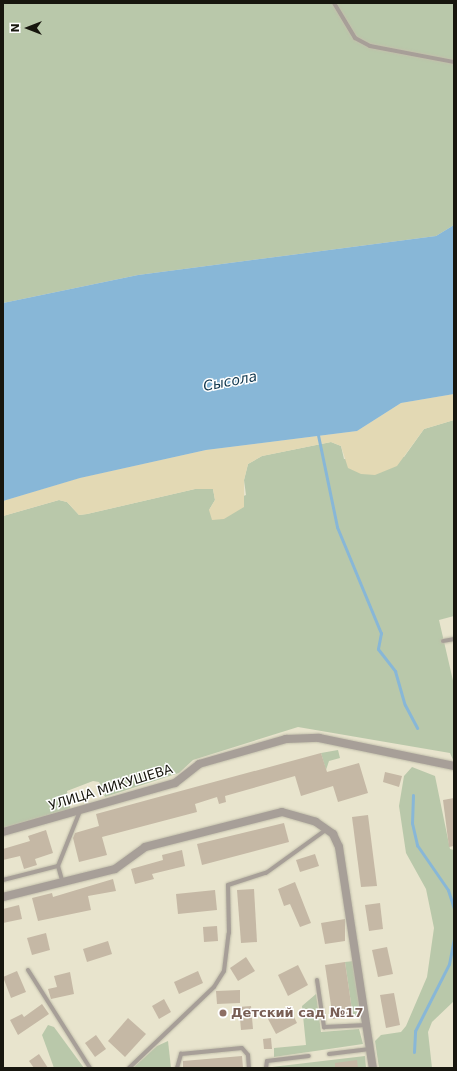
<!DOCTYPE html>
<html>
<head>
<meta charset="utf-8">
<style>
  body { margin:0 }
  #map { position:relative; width:457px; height:1071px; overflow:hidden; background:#e8e4cd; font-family:"DejaVu Sans",sans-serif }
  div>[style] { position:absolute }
  .green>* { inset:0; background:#b9c8aa }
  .sand>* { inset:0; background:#e3d9b4 }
  .water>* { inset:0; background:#88b7d7 }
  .stream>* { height:3px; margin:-1.5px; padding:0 1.5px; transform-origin:1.5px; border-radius:1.5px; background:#88b7d7 }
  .building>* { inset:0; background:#c5b8a5 }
  .roads { filter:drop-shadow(0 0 1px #c2bfab) drop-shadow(0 0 1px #c2bfab) }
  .lane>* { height:4px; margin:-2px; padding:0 2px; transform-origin:2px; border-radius:2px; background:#a79f98 }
  .street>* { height:8px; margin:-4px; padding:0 4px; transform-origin:4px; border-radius:4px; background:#a79f98 }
  .dots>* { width:11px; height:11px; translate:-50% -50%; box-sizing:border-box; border:2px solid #fff; border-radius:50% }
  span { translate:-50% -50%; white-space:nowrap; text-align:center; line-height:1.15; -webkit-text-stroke:3px #fff; paint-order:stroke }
  .street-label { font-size:13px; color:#17160e }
  .education-label { font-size:13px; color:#785e54; font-weight:700 }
  .left { translate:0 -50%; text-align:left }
  .water-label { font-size:14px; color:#0e354c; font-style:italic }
  .frame { position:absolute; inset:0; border:4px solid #17160e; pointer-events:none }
  .north { position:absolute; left:8px; top:8px; width:40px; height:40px; -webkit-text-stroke:3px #fff; paint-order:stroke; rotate:270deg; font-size:11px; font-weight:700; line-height:16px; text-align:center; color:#17160e }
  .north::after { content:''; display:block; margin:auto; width:14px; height:18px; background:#17160e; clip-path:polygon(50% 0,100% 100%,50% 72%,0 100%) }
</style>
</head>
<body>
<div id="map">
  <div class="green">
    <div style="clip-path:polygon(3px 3px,454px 3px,454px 225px,436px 236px,138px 275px,3px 303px)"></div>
    <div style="clip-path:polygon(454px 420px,454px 616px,439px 620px,454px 685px,454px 762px,450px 753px,298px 727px,193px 760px,179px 773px,105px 797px,99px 782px,93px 781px,67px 791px,71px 812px,3px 828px,3px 516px,59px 500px,67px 502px,79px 515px,87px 514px,195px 489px,213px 489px,215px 500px,209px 510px,246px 495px,244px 480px,248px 464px,262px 456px,331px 442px,341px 446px,344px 459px,404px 457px,424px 429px)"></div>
    <div style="clip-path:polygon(338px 750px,340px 758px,329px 761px,326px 770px,321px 753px)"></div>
    <div style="clip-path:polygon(412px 767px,435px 776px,450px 849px,454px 850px,454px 1001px,432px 1022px,428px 1032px,432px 1068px,379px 1068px,375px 1041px,381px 1035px,401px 1032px,406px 1026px,427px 977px,434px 928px,426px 889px,406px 853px,399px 806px,404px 776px)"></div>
    <div style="clip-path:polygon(354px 961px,361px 1016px,353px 1017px,345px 962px)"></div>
    <div style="clip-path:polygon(316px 994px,321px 1032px,359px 1029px,363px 1044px,274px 1057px,274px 1048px,306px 1045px,302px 1006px)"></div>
    <div style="clip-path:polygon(48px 1025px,54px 1027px,84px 1068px,54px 1068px,42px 1035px)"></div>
    <div style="clip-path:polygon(168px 1041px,171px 1068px,133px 1068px,157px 1046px)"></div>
    <div style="clip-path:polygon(365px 1056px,366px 1068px,271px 1068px,272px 1067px)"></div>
  </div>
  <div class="sand">
    <div style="clip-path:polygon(454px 394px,454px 420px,424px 429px,397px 466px,375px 475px,361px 474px,348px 468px,341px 446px,331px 442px,262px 456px,248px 464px,244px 480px,244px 507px,224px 519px,212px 520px,209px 510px,215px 500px,213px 489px,195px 489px,87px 514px,79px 515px,67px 502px,59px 500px,3px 516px,3px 501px,79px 478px,206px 450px,357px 431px,401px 403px)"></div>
  </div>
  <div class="water">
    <div style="clip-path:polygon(454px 225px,454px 394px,401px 403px,357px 431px,206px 450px,80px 478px,3px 501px,3px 303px,138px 275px,436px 236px)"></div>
  </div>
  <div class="stream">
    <div style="left:318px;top:435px;width:94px;rotate:78.3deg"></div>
    <div style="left:337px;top:527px;width:115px;rotate:67.5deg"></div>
    <div style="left:381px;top:633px;width:16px;rotate:101deg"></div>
    <div style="left:378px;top:649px;width:28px;rotate:52deg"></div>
    <div style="left:395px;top:671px;width:35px;rotate:74deg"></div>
    <div style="left:405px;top:705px;width:26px;rotate:62deg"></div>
    <div style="left:413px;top:795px;width:28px;rotate:92deg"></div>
    <div style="left:412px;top:823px;width:23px;rotate:77deg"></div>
    <div style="left:417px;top:845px;width:55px;rotate:55.4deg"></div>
    <div style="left:448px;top:890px;width:19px;rotate:72deg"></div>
    <div style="left:414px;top:1052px;width:21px;rotate:-87deg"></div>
    <div style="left:415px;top:1031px;width:75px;rotate:-63.1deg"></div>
    <div style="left:449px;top:964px;width:25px;rotate:-79deg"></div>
  </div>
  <div class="building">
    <div style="clip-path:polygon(321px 753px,327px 772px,359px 763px,368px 793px,338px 802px,333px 786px,301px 796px,295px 776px,225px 796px,226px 802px,219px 804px,217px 797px,195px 804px,197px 812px,102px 837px,107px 855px,79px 862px,73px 838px,75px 833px,99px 826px,96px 814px)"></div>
    <div style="clip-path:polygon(385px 772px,402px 776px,399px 787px,383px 782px)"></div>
    <div style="clip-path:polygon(454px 798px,454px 846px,449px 847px,443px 800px)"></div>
    <div style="clip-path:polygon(368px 815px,377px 886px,361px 887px,352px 817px)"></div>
    <div style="clip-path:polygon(284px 823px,289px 842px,202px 865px,197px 844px)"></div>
    <div style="clip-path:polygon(46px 830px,53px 853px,35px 859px,37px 865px,24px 869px,20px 856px,3px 860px,3px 849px,30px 841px,28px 836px)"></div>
    <div style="clip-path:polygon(182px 850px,185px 866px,152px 874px,154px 879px,135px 884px,131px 869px,163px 860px,162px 855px)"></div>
    <div style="clip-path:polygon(315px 854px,319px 866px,300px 872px,296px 860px)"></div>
    <div style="clip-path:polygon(113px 879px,116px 891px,88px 896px,91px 910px,38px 921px,32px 898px,52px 893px,53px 897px)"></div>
    <div style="clip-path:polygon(295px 882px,311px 923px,300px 927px,290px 904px,284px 906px,278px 889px)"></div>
    <div style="clip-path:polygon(254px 889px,257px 942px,241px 943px,237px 890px)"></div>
    <div style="clip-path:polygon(215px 890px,217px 910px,178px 914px,176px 894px)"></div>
    <div style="clip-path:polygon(380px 903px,383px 929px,369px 931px,365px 905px)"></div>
    <div style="clip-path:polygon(19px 905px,22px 919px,3px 923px,3px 909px)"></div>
    <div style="clip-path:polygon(345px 919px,345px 941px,325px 944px,321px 923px)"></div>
    <div style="clip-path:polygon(217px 926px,218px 941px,204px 942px,203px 927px)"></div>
    <div style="clip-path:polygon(46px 933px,50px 950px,32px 955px,27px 938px)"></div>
    <div style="clip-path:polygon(108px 941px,112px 954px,87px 962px,83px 949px)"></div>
    <div style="clip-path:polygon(387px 947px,393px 974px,378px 977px,372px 950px)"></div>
    <div style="clip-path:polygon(246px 957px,255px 971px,238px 981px,230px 968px)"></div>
    <div style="clip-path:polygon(345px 962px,353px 1017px,333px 1019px,325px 965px)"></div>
    <div style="clip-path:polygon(298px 965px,308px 985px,288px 996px,278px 975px)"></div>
    <div style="clip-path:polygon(17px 971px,26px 992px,11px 998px,3px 977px)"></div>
    <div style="clip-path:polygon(198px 971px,203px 983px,179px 994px,174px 982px)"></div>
    <div style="clip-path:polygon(70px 972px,74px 994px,51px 999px,48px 989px,57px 987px,54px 976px)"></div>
    <div style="clip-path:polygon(240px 990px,240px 1003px,217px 1004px,216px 991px)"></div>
    <div style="clip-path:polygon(394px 993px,400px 1025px,386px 1028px,380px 995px)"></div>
    <div style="clip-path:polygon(164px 999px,171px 1012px,159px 1019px,152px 1006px)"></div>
    <div style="clip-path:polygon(42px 1004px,49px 1014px,18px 1035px,10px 1020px,22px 1014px,24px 1017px)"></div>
    <div style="clip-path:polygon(251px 1006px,253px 1029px,241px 1030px,239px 1007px)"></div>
    <div style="clip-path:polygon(289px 1007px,297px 1023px,276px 1034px,267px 1017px)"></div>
    <div style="clip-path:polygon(128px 1018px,146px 1034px,125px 1057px,108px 1041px)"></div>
    <div style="clip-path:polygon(96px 1035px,106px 1049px,95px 1057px,85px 1043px)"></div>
    <div style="clip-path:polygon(271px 1038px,272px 1049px,264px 1049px,263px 1039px)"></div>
    <div style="clip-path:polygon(39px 1054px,48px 1068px,34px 1068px,29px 1061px)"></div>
    <div style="clip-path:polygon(242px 1056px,243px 1068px,183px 1068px,183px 1061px)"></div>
    <div style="clip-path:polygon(357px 1060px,358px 1068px,335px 1068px,335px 1063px)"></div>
  </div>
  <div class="roads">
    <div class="lane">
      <div style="left:334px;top:3px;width:41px;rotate:59deg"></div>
      <div style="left:355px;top:38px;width:17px;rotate:28deg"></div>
      <div style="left:370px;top:46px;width:86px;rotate:10.8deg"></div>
      <div style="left:443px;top:641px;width:11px;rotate:-10deg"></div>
      <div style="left:58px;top:866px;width:59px;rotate:-68.2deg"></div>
      <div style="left:3px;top:880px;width:57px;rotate:-14.3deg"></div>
      <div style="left:58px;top:866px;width:15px;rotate:74deg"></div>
      <div style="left:28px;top:970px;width:116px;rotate:57.7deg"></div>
      <div style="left:317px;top:980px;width:48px;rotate:81.5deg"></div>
      <div style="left:324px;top:1027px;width:43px;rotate:-2.7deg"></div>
      <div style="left:329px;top:1054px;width:41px;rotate:-7deg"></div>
      <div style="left:129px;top:1068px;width:117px;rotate:-43.6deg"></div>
      <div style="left:214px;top:987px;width:19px;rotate:-58deg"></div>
      <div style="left:224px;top:971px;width:38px;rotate:-83deg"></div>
      <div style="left:229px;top:933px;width:48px;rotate:-91.2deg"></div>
      <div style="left:228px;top:885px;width:40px;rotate:-18deg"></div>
      <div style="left:266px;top:873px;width:75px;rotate:-35.8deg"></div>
      <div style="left:177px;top:1068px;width:15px;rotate:-74deg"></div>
      <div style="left:181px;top:1054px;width:61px;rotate:-5.6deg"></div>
      <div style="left:242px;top:1048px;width:9px;rotate:49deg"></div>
      <div style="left:248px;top:1055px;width:13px;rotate:86deg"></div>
      <div style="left:266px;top:1068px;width:7px;rotate:-82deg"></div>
      <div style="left:267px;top:1061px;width:42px;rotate:-6.8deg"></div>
    </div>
    <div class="street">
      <div style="left:3px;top:832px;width:179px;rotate:-15.9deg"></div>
      <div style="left:175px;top:783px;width:31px;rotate:-38deg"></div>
      <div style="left:199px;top:764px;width:91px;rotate:-16deg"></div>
      <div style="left:286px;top:739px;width:33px;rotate:-2deg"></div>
      <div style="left:319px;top:738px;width:138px;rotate:11.7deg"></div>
      <div style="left:3px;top:897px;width:115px;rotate:-14deg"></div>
      <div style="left:115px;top:869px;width:37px;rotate:-36deg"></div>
      <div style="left:145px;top:847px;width:141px;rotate:-14.3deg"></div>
      <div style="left:282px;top:812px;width:35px;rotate:16deg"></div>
      <div style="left:316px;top:822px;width:21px;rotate:35deg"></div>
      <div style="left:333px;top:834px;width:14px;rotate:65deg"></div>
      <div style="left:339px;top:847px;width:224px;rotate:81.3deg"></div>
    </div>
  </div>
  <div class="dots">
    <div style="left:223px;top:1013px;background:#8d6e63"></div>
  </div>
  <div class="street-label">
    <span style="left:111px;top:788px;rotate:-17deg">УЛИЦА МИКУШЕВА</span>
  </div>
  <div class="education-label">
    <span class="left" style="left:231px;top:1013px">Детский сад №17</span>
  </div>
  <div class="water-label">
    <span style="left:230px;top:381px;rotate:-11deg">Сысола</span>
  </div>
  <div class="frame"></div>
  <div class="north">N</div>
</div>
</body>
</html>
